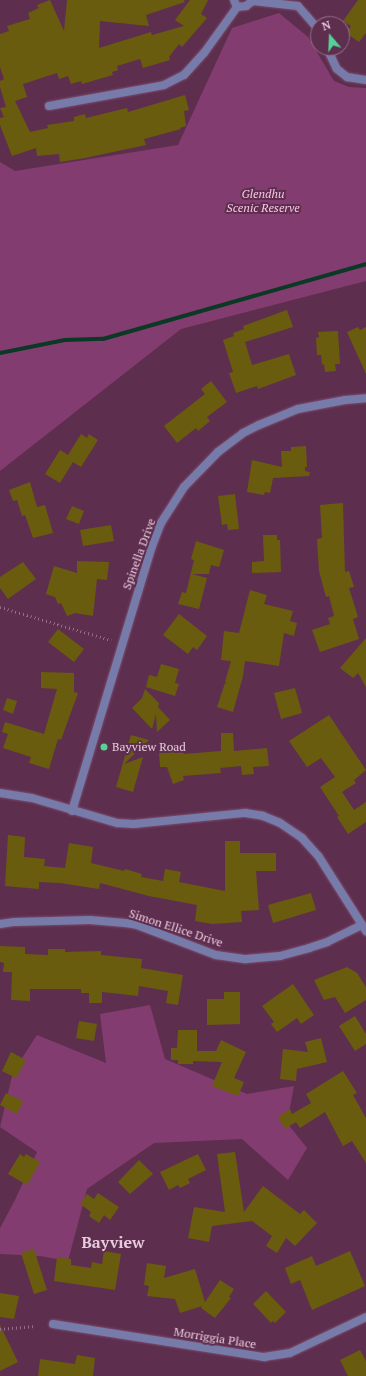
<!DOCTYPE html>
<html>
<head>
<meta charset="utf-8">
<style>
  body { margin:0 }
  #map { position:relative; width:366px; height:1376px; overflow:hidden; background:#5e2e4f; font-family:"PT Serif",serif }
  div>[style] { position:absolute }
  .green>* { inset:0; background:#833c6f }
  .stream>* { height:4px; margin:-2px; padding:0 2px; transform-origin:2px; border-radius:2px; background:#0b3925 }
  .building>* { inset:0; background:#695c0e }
  .path>* { height:2.5px; margin-top:-1.25px; transform-origin:0; background:repeating-linear-gradient(90deg,#976e89 0 1px,transparent 0 4px) }
  .roads { filter:drop-shadow(0 0 1px #7a4d6c) drop-shadow(0 0 1px #7a4d6c) }
  .lane>* { height:8px; margin:-4px; padding:0 4px; transform-origin:4px; border-radius:4px; background:#777ba9 }
  .street>* { height:8px; margin:-4px; padding:0 4px; transform-origin:4px; border-radius:4px; background:#777ba9 }
  .dots>* { width:11px; height:11px; translate:-50% -50%; box-sizing:border-box; border:2px solid #5e2e4f; border-radius:50% }
  span { translate:-50% -50%; white-space:nowrap; text-align:center; line-height:1.15; -webkit-text-stroke:4px #5e2e4f; paint-order:stroke }
  .park-label { font-size:12px; color:#f9c5e7; font-style:italic }
  .street-label { font-size:12px; color:#e9cbde }
  .poi-label { font-size:12px; color:#e9cbde }
  .left { translate:0 -50%; text-align:left }
  .district-label { font-size:16px; color:#e9cbde; font-weight:700 }
  .north { position:absolute; left:310px; top:16px; width:40px; height:40px; box-sizing:border-box; background:#5e2e4f; border:1px solid #966d88; border-radius:50%; rotate:341deg; font-size:11px; font-weight:700; line-height:16px; text-align:center; color:#e9cbde }
  .north::after { content:''; display:block; margin:auto; width:14px; height:18px; background:#53d397; clip-path:polygon(50% 0,100% 100%,50% 72%,0 100%) }
</style>
</head>
<body>
<div id="map">
  <div class="green">
    <div style="clip-path:polygon(279px 13px,308px 37px,334px 81px,349px 87px,366px 88px,366px 281px,181px 329px,0 471px,0 162px,15px 171px,178px 145px,232px 28px)"></div>
    <div style="clip-path:polygon(150px 1005px,165px 1059px,247px 1094px,294px 1086px,287px 1123px,307px 1148px,288px 1180px,242px 1139px,154px 1143px,87px 1189px,68px 1261px,40px 1256px,0 1254px,0 1228px,15px 1200px,37px 1152px,0 1127px,13px 1072px,37px 1035px,106px 1063px,100px 1014px)"></div>
  </div>
  <div class="stream">
    <div style="left:0;top:353px;width:66px;rotate:-11.3deg"></div>
    <div style="left:65px;top:340px;width:38px;rotate:-2deg"></div>
    <div style="left:103px;top:339px;width:273px;rotate:-15.9deg"></div>
  </div>
  <div class="building">
    <div style="clip-path:polygon(50px 0,64px 31px,67px 0,184px 0,185px 2px,146px 15px,149px 26px,100px 21px,99px 48px,151px 32px,152px 35px,184px 26px,175px 20px,190px 0,208px 0,201px 14px,207px 18px,182px 47px,179px 44px,169px 57px,170px 60px,143px 68px,140px 59px,117px 66px,118px 70px,112px 72px,113px 75px,82px 84px,81px 81px,71px 84px,68px 76px,59px 79px,57px 73px,23px 84px,27px 97px,15px 101px,30px 132px,48px 128px,47px 125px,74px 121px,74px 117px,85px 114px,86px 118px,127px 108px,128px 112px,185px 95px,189px 110px,184px 111px,186px 126px,180px 128px,181px 129px,144px 139px,146px 145px,85px 158px,60px 162px,59px 154px,37px 156px,36px 148px,12px 156px,0 125px,0 118px,4px 117px,0 108px,6px 107px,0 87px,0 81px,4px 79px,0 67px,0 34px,9px 31px,7px 26px,30px 19px,28px 13px,39px 8px,37px 5px)"></div>
    <div style="clip-path:polygon(358px 0,366px 0,366px 33px,359px 42px,346px 33px,351px 26px,343px 21px)"></div>
    <div style="clip-path:polygon(287px 310px,293px 327px,245px 342px,252px 365px,289px 354px,296px 375px,258px 389px,257px 386px,236px 393px,229px 373px,233px 372px,223px 340px,234px 336px,233px 333px,244px 329px,243px 326px)"></div>
    <div style="clip-path:polygon(358px 327px,360px 330px,366px 327px,366px 374px,347px 332px)"></div>
    <div style="clip-path:polygon(338px 331px,340px 364px,335px 364px,336px 371px,325px 372px,324px 364px,322px 365px,321px 355px,317px 355px,316px 338px,319px 337px,318px 332px)"></div>
    <div style="clip-path:polygon(211px 381px,227px 402px,207px 417px,210px 421px,198px 431px,196px 428px,177px 443px,164px 426px,205px 394px,201px 389px)"></div>
    <div style="clip-path:polygon(81px 434px,87px 438px,89px 434px,98px 440px,81px 467px,73px 462px,60px 483px,45px 474px,60px 450px,68px 455px)"></div>
    <div style="clip-path:polygon(306px 446px,307px 467px,305px 467px,305px 471px,310px 472px,309px 476px,273px 478px,270px 493px,265px 492px,264px 495px,247px 492px,252px 460px,282px 467px,281px 451px,291px 451px,291px 447px)"></div>
    <div style="clip-path:polygon(30px 482px,37px 507px,45px 505px,53px 533px,33px 538px,25px 515px,22px 516px,17px 500px,13px 501px,9px 490px)"></div>
    <div style="clip-path:polygon(235px 494px,239px 529px,228px 530px,227px 524px,222px 525px,218px 496px)"></div>
    <div style="clip-path:polygon(343px 503px,345px 572px,349px 571px,354px 587px,349px 588px,358px 617px,353px 619px,359px 639px,320px 652px,312px 630px,330px 624px,328px 618px,334px 616px,329px 596px,326px 597px,319px 571px,317px 539px,322px 538px,320px 505px)"></div>
    <div style="clip-path:polygon(72px 506px,84px 511px,79px 524px,66px 519px)"></div>
    <div style="clip-path:polygon(111px 525px,114px 541px,83px 546px,80px 530px)"></div>
    <div style="clip-path:polygon(263px 535px,277px 535px,277px 540px,280px 540px,281px 572px,252px 573px,252px 562px,264px 561px)"></div>
    <div style="clip-path:polygon(196px 541px,224px 550px,219px 567px,211px 565px,209px 574px,192px 574px,207px 578px,199px 609px,178px 604px,182px 592px,186px 593px,194px 560px,191px 559px)"></div>
    <div style="clip-path:polygon(77px 561px,109px 562px,107px 580px,97px 579px,93px 616px,75px 613px,67px 616px,61px 603px,58px 604px,55px 597px,46px 594px,54px 566px,77px 573px)"></div>
    <div style="clip-path:polygon(23px 562px,36px 579px,8px 599px,0 588px,0 577px)"></div>
    <div style="clip-path:polygon(250px 590px,267px 595px,264px 604px,293px 611px,290px 621px,297px 623px,294px 636px,284px 633px,279px 666px,245px 661px,243px 676px,233px 712px,217px 707px,225px 683px,227px 684px,225px 682px,231px 661px,221px 660px,224px 631px,239px 633px)"></div>
    <div style="clip-path:polygon(179px 614px,207px 636px,197px 650px,193px 647px,188px 654px,163px 635px)"></div>
    <div style="clip-path:polygon(58px 629px,84px 649px,74px 662px,48px 642px)"></div>
    <div style="clip-path:polygon(366px 638px,366px 687px,358px 673px,353px 678px,340px 668px)"></div>
    <div style="clip-path:polygon(161px 664px,179px 669px,175px 683px,179px 684px,175px 696px,146px 687px,149px 675px,157px 677px)"></div>
    <div style="clip-path:polygon(41px 672px,74px 673px,74px 692px,78px 693px,61px 740px,58px 739px,49px 769px,29px 763px,31px 757px,3px 748px,8px 734px,2px 732px,5px 722px,44px 734px,57px 689px,41px 688px)"></div>
    <div style="clip-path:polygon(295px 688px,302px 713px,281px 719px,274px 693px)"></div>
    <div style="clip-path:polygon(145px 689px,159px 703px,158px 707px,170px 720px,157px 732px,156px 714px,152px 729px,132px 708px,142px 698px)"></div>
    <div style="clip-path:polygon(7px 698px,17px 701px,13px 714px,3px 710px)"></div>
    <div style="clip-path:polygon(329px 715px,366px 770px,354px 780px,356px 783px,342px 792px,354px 810px,366px 802px,366px 822px,348px 834px,337px 817px,339px 816px,320px 787px,335px 777px,321px 758px,307px 767px,289px 741px)"></div>
    <div style="clip-path:polygon(221px 733px,233px 733px,234px 751px,267px 748px,269px 766px,253px 767px,254px 774px,242px 775px,241px 766px,220px 768px,221px 773px,183px 776px,184px 780px,173px 784px,167px 767px,160px 767px,159px 752px,172px 747px,183px 750px,184px 754px,221px 751px)"></div>
    <div style="clip-path:polygon(131px 735px,149px 740px,124px 764px,143px 757px,133px 792px,116px 787px)"></div>
    <div style="clip-path:polygon(8px 835px,25px 837px,24px 857px,45px 859px,44px 866px,65px 868px,69px 843px,93px 847px,91px 863px,124px 871px,125px 869px,142px 874px,141px 877px,163px 881px,165px 869px,181px 872px,179px 882px,225px 891px,225px 841px,240px 841px,240px 853px,276px 853px,276px 871px,256px 871px,259px 910px,241px 911px,242px 922px,212px 924px,195px 921px,197px 905px,149px 896px,100px 883px,99px 889px,60px 883px,39px 882px,39px 889px,5px 886px)"></div>
    <div style="clip-path:polygon(311px 893px,316px 910px,273px 923px,268px 905px)"></div>
    <div style="clip-path:polygon(0 946px,25px 947px,25px 954px,48px 955px,48px 949px,65px 949px,65px 952px,101px 951px,101px 955px,142px 959px,141px 968px,183px 975px,178px 1005px,166px 1003px,168px 991px,139px 986px,138px 996px,102px 992px,102px 1003px,89px 1003px,89px 993px,81px 993px,81px 989px,30px 989px,30px 1001px,11px 1000px,12px 972px,3px 972px,4px 963px,0 962px)"></div>
    <div style="clip-path:polygon(347px 967px,357px 973px,366px 987px,366px 1000px,345px 1013px,335px 997px,324px 1000px,314px 980px)"></div>
    <div style="clip-path:polygon(293px 984px,314px 1015px,301px 1024px,297px 1018px,277px 1032px,271px 1024px,274px 1022px,262px 1006px)"></div>
    <div style="clip-path:polygon(224px 992px,240px 992px,240px 1024px,207px 1025px,207px 999px,224px 999px)"></div>
    <div style="clip-path:polygon(355px 1016px,366px 1034px,366px 1044px,355px 1051px,339px 1026px)"></div>
    <div style="clip-path:polygon(79px 1021px,97px 1024px,94px 1041px,76px 1038px)"></div>
    <div style="clip-path:polygon(178px 1030px,197px 1030px,197px 1051px,216px 1051px,221px 1040px,246px 1052px,234px 1078px,244px 1082px,238px 1096px,212px 1086px,222px 1062px,193px 1061px,193px 1064px,178px 1064px,178px 1060px,171px 1060px,171px 1048px,177px 1048px)"></div>
    <div style="clip-path:polygon(321px 1038px,327px 1062px,297px 1069px,296px 1081px,280px 1079px,283px 1049px,308px 1052px,305px 1042px)"></div>
    <div style="clip-path:polygon(11px 1052px,26px 1060px,16px 1078px,2px 1071px)"></div>
    <div style="clip-path:polygon(343px 1071px,357px 1093px,353px 1095px,366px 1118px,366px 1163px,352px 1141px,343px 1146px,325px 1112px,300px 1128px,296px 1122px,285px 1129px,278px 1117px,290px 1109px,292px 1114px,311px 1103px,306px 1094px)"></div>
    <div style="clip-path:polygon(6px 1093px,23px 1101px,17px 1114px,0 1105px)"></div>
    <div style="clip-path:polygon(235px 1152px,244px 1212px,263px 1186px,300px 1214px,304px 1210px,317px 1223px,295px 1246px,286px 1238px,277px 1253px,266px 1246px,272px 1236px,252px 1221px,212px 1226px,209px 1242px,188px 1238px,194px 1207px,225px 1212px,217px 1154px)"></div>
    <div style="clip-path:polygon(20px 1154px,24px 1157px,26px 1154px,40px 1162px,27px 1185px,8px 1174px)"></div>
    <div style="clip-path:polygon(198px 1154px,206px 1170px,188px 1179px,190px 1183px,180px 1188px,178px 1185px,169px 1190px,160px 1172px)"></div>
    <div style="clip-path:polygon(139px 1160px,153px 1174px,130px 1194px,118px 1182px)"></div>
    <div style="clip-path:polygon(98px 1193px,119px 1207px,110px 1220px,104px 1215px,99px 1223px,89px 1216px,91px 1212px,80px 1204px,87px 1194px,94px 1199px)"></div>
    <div style="clip-path:polygon(34px 1249px,47px 1290px,34px 1294px,21px 1253px)"></div>
    <div style="clip-path:polygon(104px 1251px,121px 1254px,115px 1290px,54px 1281px,57px 1257px,71px 1259px,71px 1265px,91px 1268px,92px 1262px,102px 1264px)"></div>
    <div style="clip-path:polygon(350px 1251px,365px 1286px,312px 1310px,300px 1280px,291px 1284px,285px 1268px,312px 1256px,316px 1266px)"></div>
    <div style="clip-path:polygon(147px 1263px,166px 1266px,164px 1278px,195px 1269px,205px 1302px,220px 1280px,234px 1289px,229px 1297px,231px 1298px,215px 1318px,201px 1308px,202px 1306px,180px 1313px,175px 1299px,147px 1296px,149px 1286px,144px 1285px)"></div>
    <div style="clip-path:polygon(266px 1291px,286px 1312px,275px 1323px,273px 1321px,271px 1323px,253px 1304px)"></div>
    <div style="clip-path:polygon(0 1293px,19px 1296px,14px 1319px,0 1317px)"></div>
    <div style="clip-path:polygon(0 1325px,18px 1362px,0 1371px)"></div>
    <div style="clip-path:polygon(360px 1350px,366px 1361px,366px 1376px,348px 1376px,340px 1360px)"></div>
    <div style="clip-path:polygon(77px 1355px,95px 1358px,93px 1376px,38px 1376px,40px 1359px,75px 1364px)"></div>
  </div>
  <div class="path">
    <div style="left:0;top:607px;width:116px;rotate:16.6deg"></div>
    <div style="left:0;top:1329px;width:35px;rotate:-5deg"></div>
  </div>
  <div class="roads">
    <div class="lane">
      <div style="left:253px;top:1px;width:45px;rotate:6.3deg"></div>
      <div style="left:298px;top:6px;width:30px;rotate:49deg"></div>
      <div style="left:327px;top:48px;width:23px;rotate:65deg"></div>
      <div style="left:337px;top:69px;width:13px;rotate:39deg"></div>
      <div style="left:347px;top:77px;width:19px;rotate:9deg"></div>
      <div style="left:49px;top:106px;width:117px;rotate:-10.3deg"></div>
      <div style="left:164px;top:85px;width:22px;rotate:-27deg"></div>
      <div style="left:184px;top:75px;width:30px;rotate:-48deg"></div>
      <div style="left:204px;top:53px;width:57px;rotate:-54.3deg"></div>
    </div>
    <div class="street">
      <div style="left:234px;top:0;width:8px;rotate:67deg"></div>
      <div style="left:237px;top:7px;width:9px;rotate:-6deg"></div>
      <div style="left:246px;top:6px;width:10px;rotate:-37deg"></div>
      <div style="left:0;top:793px;width:32px;rotate:9deg"></div>
      <div style="left:32px;top:798px;width:89px;rotate:16.4deg"></div>
      <div style="left:117px;top:823px;width:17px;rotate:3deg"></div>
      <div style="left:134px;top:824px;width:112px;rotate:-5.7deg"></div>
      <div style="left:245px;top:813px;width:18px;rotate:9deg"></div>
      <div style="left:263px;top:816px;width:18px;rotate:22deg"></div>
      <div style="left:280px;top:823px;width:27px;rotate:34deg"></div>
      <div style="left:302px;top:838px;width:25px;rotate:48deg"></div>
      <div style="left:319px;top:857px;width:88px;rotate:57.6deg"></div>
      <div style="left:72px;top:811px;width:274px;rotate:-73.2deg"></div>
      <div style="left:151px;top:549px;width:28px;rotate:-69deg"></div>
      <div style="left:161px;top:523px;width:43px;rotate:-57.4deg"></div>
      <div style="left:184px;top:487px;width:49px;rotate:-45.8deg"></div>
      <div style="left:218px;top:452px;width:31px;rotate:-37deg"></div>
      <div style="left:243px;top:433px;width:18px;rotate:-27deg"></div>
      <div style="left:259px;top:425px;width:42px;rotate:-22.3deg"></div>
      <div style="left:298px;top:409px;width:48px;rotate:-10.8deg"></div>
      <div style="left:345px;top:400px;width:21px;rotate:-5deg"></div>
      <div style="left:0;top:924px;width:15px;rotate:-8deg"></div>
      <div style="left:15px;top:922px;width:75px;rotate:-1.5deg"></div>
      <div style="left:90px;top:920px;width:35px;rotate:5deg"></div>
      <div style="left:125px;top:923px;width:12px;rotate:9deg"></div>
      <div style="left:137px;top:925px;width:85px;rotate:20.8deg"></div>
      <div style="left:216px;top:955px;width:30px;rotate:8deg"></div>
      <div style="left:246px;top:959px;width:34px;rotate:-5deg"></div>
      <div style="left:280px;top:956px;width:30px;rotate:-15deg"></div>
      <div style="left:309px;top:948px;width:19px;rotate:-18deg"></div>
      <div style="left:327px;top:942px;width:39px;rotate:-26deg"></div>
      <div style="left:53px;top:1324px;width:214px;rotate:8.9deg"></div>
      <div style="left:264px;top:1357px;width:26px;rotate:-9deg"></div>
      <div style="left:290px;top:1353px;width:84px;rotate:-25.3deg"></div>
    </div>
  </div>
  <div class="dots">
    <div style="left:104px;top:747px;background:#53d397"></div>
  </div>
  <div class="park-label">
    <span style="left:263px;top:201px">Glendhu<br>Scenic Reserve</span>
  </div>
  <div class="street-label">
    <span style="left:139px;top:554px;rotate:-70deg">Spinella Drive</span>
    <span style="left:176px;top:928px;rotate:18deg">Simon Ellice Drive</span>
    <span style="left:215px;top:1338px;rotate:9deg">Morriggia Place</span>
  </div>
  <div class="poi-label">
    <span class="left" style="left:112px;top:747px">Bayview Road</span>
  </div>
  <div class="district-label">
    <span style="left:113px;top:1242px">Bayview</span>
  </div>
  <div class="north">N</div>
</div>
</body>
</html>
